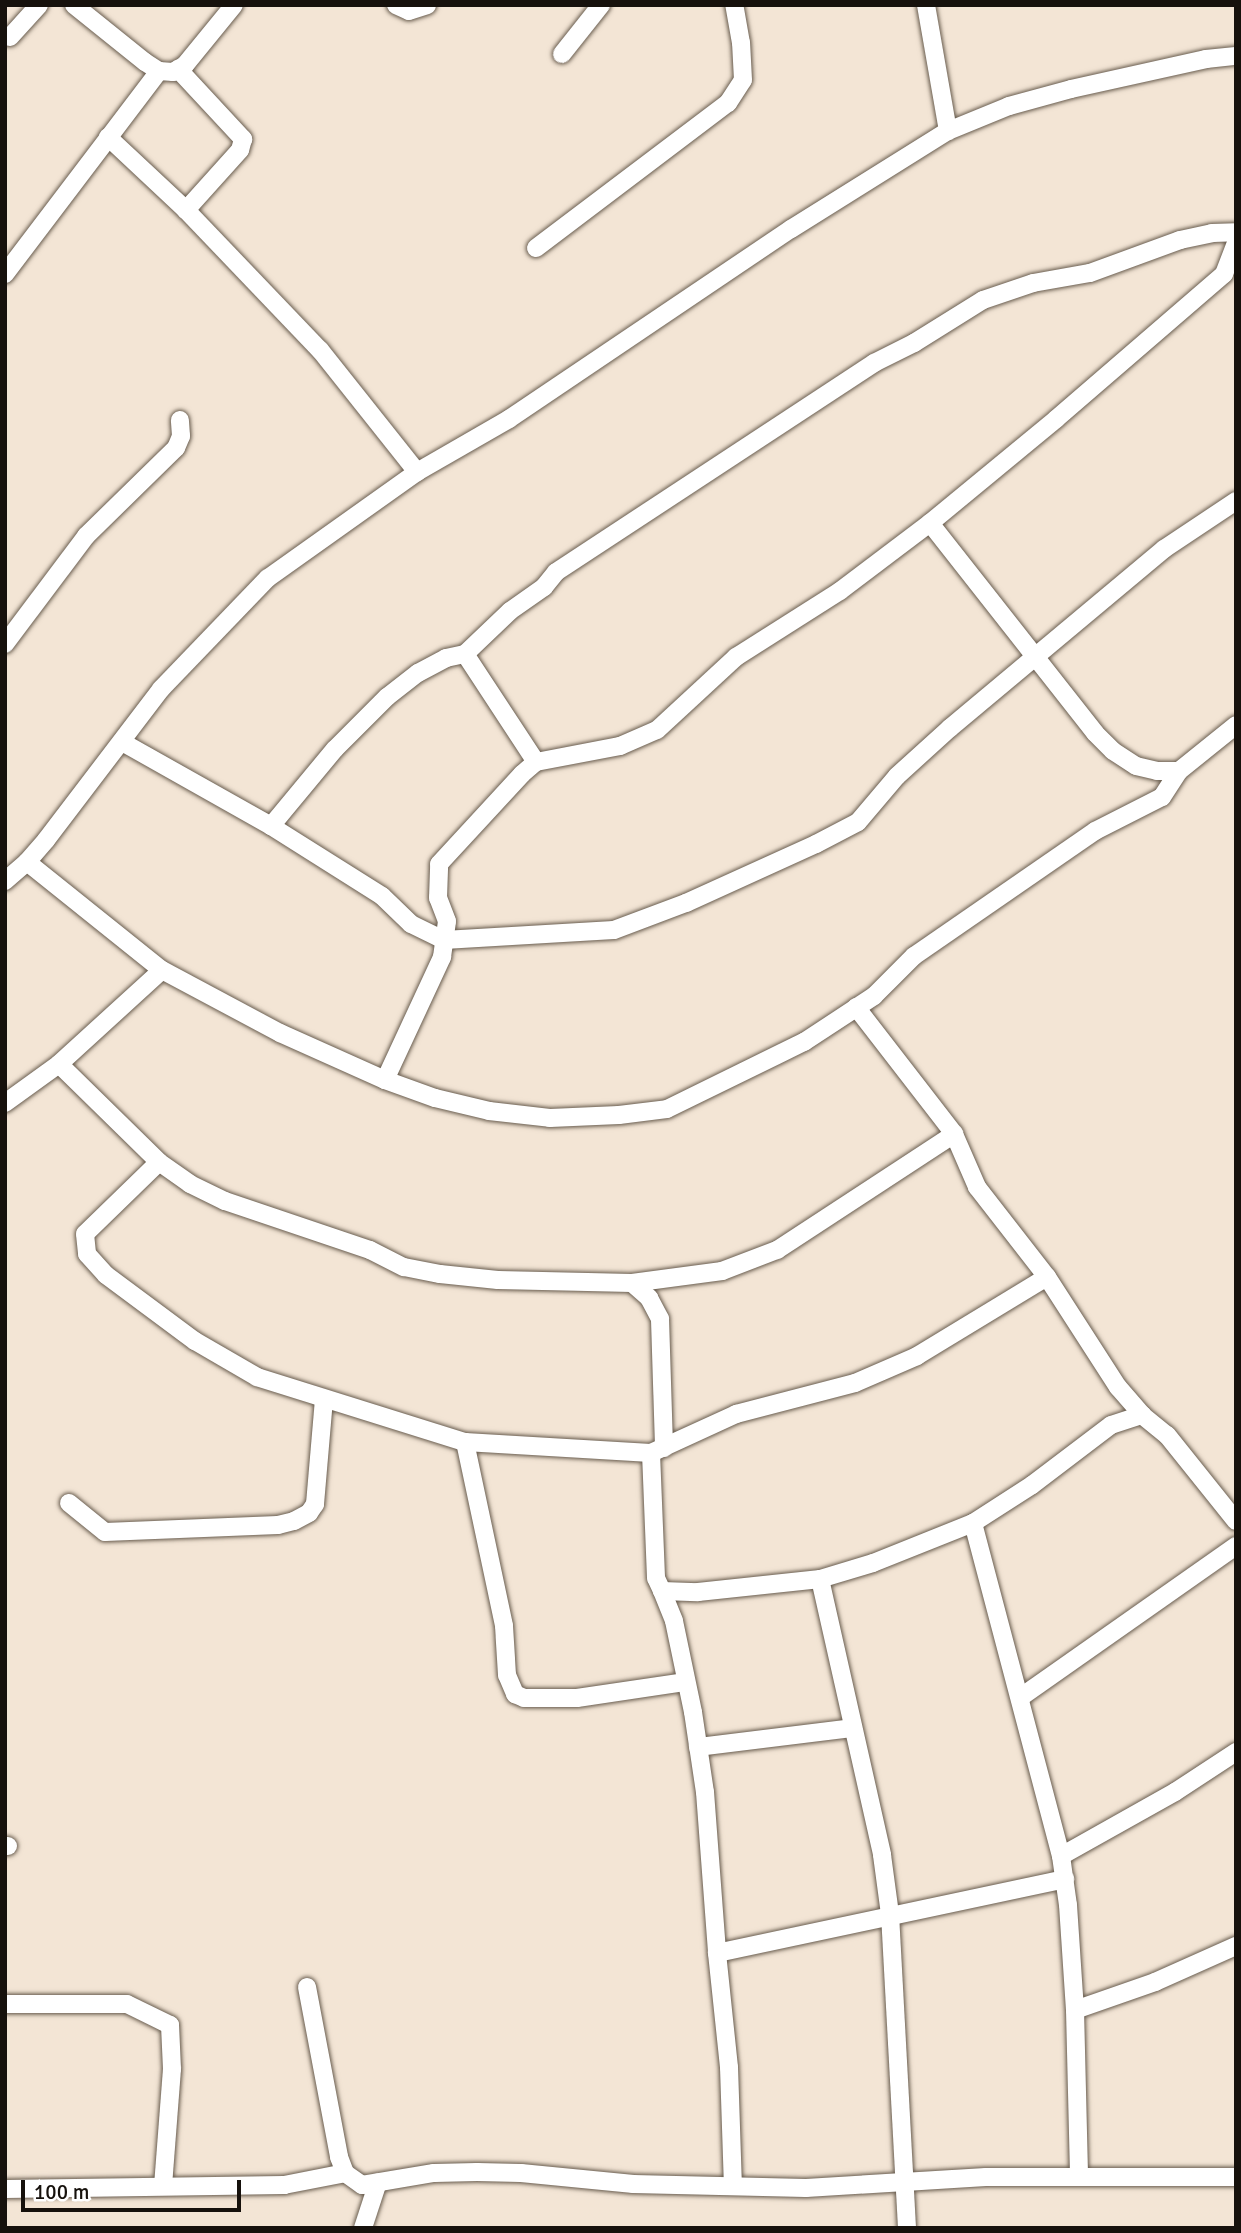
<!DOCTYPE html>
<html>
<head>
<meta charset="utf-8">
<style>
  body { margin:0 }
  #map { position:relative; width:1241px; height:2233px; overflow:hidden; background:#f3e5d5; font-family:Signika,sans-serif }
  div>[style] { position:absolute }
  .roads { filter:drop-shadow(0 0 2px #685c4e) drop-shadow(0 0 2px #685c4e) }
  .minor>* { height:18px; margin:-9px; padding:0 9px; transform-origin:9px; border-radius:9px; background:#fff }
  span { translate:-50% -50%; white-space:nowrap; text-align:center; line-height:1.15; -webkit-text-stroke:6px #fff; paint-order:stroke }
  .frame { position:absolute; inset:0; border:7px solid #16110c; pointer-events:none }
  .scale { position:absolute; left:21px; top:2180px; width:220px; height:32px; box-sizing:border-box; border:4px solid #16110c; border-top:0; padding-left:9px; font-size:21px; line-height:24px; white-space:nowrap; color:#16110c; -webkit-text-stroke:5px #fff; paint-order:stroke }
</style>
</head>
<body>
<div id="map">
  <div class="roads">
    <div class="minor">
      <div style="left:74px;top:5px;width:91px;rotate:38.8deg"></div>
      <div style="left:145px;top:62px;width:17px;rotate:33deg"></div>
      <div style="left:159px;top:71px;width:14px;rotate:4deg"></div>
      <div style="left:173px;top:72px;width:14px;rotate:-30deg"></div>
      <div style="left:185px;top:65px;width:77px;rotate:-50.8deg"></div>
      <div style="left:396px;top:5px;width:14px;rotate:25deg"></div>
      <div style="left:409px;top:11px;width:19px;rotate:-18deg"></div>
      <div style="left:926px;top:5px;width:128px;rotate:80.1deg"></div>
      <div style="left:10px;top:37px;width:43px;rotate:-47.8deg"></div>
      <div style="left:562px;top:54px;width:63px;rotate:-51.5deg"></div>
      <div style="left:178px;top:69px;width:96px;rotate:47.1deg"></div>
      <div style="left:243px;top:139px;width:11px;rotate:105deg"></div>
      <div style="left:240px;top:150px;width:81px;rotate:132deg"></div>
      <div style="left:186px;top:210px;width:194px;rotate:46.3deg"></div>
      <div style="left:320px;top:350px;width:156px;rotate:51.5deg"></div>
      <div style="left:108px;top:137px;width:107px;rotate:43.1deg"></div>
      <div style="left:536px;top:248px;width:241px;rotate:-37.1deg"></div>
      <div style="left:728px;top:103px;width:27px;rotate:-57deg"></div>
      <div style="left:743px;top:80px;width:37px;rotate:-93deg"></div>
      <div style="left:741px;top:43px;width:39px;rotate:-100deg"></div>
      <div style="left:5px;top:274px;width:255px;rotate:-52.8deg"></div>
      <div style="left:930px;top:523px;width:267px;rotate:51.8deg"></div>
      <div style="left:1095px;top:733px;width:25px;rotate:45deg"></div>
      <div style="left:1113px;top:751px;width:27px;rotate:33deg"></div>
      <div style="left:1136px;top:766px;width:22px;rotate:13deg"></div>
      <div style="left:1157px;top:771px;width:22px"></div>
      <div style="left:5px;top:644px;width:135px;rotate:-53.1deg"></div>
      <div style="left:86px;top:536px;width:126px;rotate:-44.4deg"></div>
      <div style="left:176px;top:448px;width:13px;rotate:-67deg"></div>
      <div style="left:181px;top:436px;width:16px;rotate:-94deg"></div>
      <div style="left:122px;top:742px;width:171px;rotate:29.4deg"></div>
      <div style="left:271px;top:826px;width:100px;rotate:-50.3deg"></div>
      <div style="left:335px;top:749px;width:74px;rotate:-45deg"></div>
      <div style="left:387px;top:697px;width:39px;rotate:-38deg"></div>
      <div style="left:418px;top:673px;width:32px;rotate:-28deg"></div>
      <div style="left:446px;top:658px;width:19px;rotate:-12deg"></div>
      <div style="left:536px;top:762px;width:129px;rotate:-123.3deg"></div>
      <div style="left:465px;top:654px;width:62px;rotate:-43.7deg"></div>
      <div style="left:510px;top:611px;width:42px;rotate:-35.2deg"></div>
      <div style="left:544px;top:587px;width:19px;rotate:-51deg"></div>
      <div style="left:556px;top:572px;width:381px;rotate:-33.3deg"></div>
      <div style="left:874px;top:363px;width:45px;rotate:-26.6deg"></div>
      <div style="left:914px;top:343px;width:81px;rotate:-31.9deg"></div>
      <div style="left:983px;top:300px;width:53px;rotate:-18.8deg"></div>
      <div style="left:1033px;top:283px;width:58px;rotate:-10deg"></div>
      <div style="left:1090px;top:273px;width:96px;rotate:-20.1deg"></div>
      <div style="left:1180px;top:240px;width:33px;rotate:-12deg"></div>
      <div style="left:1212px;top:233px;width:24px;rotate:-2deg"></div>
      <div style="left:271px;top:826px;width:131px;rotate:32.2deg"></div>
      <div style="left:382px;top:896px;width:40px;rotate:44deg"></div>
      <div style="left:411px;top:924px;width:37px;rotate:26deg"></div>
      <div style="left:444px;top:940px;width:170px;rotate:-3.4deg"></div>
      <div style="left:614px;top:930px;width:77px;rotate:-20.6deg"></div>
      <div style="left:686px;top:903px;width:143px;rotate:-24.4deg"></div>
      <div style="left:816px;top:844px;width:47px;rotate:-27.6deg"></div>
      <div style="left:858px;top:822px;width:60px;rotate:-49.7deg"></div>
      <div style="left:897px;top:776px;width:72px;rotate:-42.2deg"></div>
      <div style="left:950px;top:728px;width:279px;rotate:-39.9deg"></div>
      <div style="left:1164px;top:549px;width:87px;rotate:-33.7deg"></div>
      <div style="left:27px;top:862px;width:173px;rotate:38.7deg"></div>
      <div style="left:162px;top:970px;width:134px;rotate:28.1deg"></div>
      <div style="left:280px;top:1033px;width:115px;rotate:24.1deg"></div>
      <div style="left:385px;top:1080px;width:53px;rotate:19.8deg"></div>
      <div style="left:435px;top:1098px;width:56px;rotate:13.5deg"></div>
      <div style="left:489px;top:1111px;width:61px;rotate:6.5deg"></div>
      <div style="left:550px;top:1118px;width:69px;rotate:-2.5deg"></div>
      <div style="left:619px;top:1115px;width:48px;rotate:-7.1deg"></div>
      <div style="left:667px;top:1109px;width:153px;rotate:-26.1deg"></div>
      <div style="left:804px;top:1042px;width:84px;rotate:-33.3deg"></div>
      <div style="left:874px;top:996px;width:57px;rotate:-45deg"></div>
      <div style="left:914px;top:956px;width:220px;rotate:-34.6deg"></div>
      <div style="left:1095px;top:831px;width:75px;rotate:-26.9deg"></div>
      <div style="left:1162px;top:797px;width:31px;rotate:-57deg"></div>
      <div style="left:1179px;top:771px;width:73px;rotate:-38.9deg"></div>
      <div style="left:5px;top:881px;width:29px;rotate:-41deg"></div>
      <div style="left:27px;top:862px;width:29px;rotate:-49deg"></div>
      <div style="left:46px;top:840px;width:190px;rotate:-52.7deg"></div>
      <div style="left:161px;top:689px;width:154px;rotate:-46.1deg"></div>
      <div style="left:268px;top:578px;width:183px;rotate:-35.4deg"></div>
      <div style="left:417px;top:472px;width:106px;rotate:-29.9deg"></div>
      <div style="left:509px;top:419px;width:340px;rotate:-34deg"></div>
      <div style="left:791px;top:229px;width:185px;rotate:-32deg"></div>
      <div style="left:948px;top:131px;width:66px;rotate:-22.3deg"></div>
      <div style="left:1009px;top:106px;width:64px;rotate:-15.3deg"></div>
      <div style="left:1071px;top:89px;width:138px;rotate:-12.5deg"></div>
      <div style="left:1206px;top:59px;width:30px;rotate:-6deg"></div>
      <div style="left:856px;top:1007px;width:160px;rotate:52.3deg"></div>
      <div style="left:954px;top:1134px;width:58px;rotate:66.5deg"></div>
      <div style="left:977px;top:1187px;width:114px;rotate:52.1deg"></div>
      <div style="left:1047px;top:1277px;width:131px;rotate:57.2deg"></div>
      <div style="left:1118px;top:1387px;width:37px;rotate:49deg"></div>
      <div style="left:59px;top:1064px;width:140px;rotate:44.4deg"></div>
      <div style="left:159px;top:1162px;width:38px;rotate:35deg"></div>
      <div style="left:190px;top:1184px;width:39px;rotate:26deg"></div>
      <div style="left:225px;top:1201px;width:153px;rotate:18.7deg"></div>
      <div style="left:370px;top:1250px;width:38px;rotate:27deg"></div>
      <div style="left:404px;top:1267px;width:37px;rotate:11deg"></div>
      <div style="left:440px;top:1274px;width:58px;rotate:5.9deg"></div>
      <div style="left:498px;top:1280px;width:134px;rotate:1.3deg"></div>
      <div style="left:632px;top:1283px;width:23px;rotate:41deg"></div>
      <div style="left:649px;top:1298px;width:24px;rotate:62deg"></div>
      <div style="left:660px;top:1319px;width:129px;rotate:88.2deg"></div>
      <div style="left:385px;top:1080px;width:136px;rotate:-65.1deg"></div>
      <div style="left:442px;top:957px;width:36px;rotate:-82deg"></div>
      <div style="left:447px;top:921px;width:25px;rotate:-111deg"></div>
      <div style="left:438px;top:898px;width:34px;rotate:-88deg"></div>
      <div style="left:439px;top:864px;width:122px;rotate:-47.3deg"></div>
      <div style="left:522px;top:774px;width:18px;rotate:-41deg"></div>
      <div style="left:536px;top:762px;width:86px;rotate:-10.8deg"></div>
      <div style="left:620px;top:746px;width:40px;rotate:-23.4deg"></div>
      <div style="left:657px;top:730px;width:108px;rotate:-42.7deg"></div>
      <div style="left:736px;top:657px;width:123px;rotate:-32.4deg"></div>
      <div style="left:840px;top:591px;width:113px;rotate:-37.1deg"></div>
      <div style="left:930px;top:523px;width:163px;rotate:-39.5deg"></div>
      <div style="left:1056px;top:419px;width:222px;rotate:-40.8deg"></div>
      <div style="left:1224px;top:274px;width:33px;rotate:-69deg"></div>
      <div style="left:5px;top:1103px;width:67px;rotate:-35.8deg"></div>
      <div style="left:59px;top:1064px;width:139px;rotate:-42.4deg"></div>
      <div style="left:159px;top:1162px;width:103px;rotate:135.8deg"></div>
      <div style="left:85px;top:1234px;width:20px;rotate:84deg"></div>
      <div style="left:87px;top:1254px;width:28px;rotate:48deg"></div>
      <div style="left:106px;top:1275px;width:111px;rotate:36.6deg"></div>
      <div style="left:195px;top:1341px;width:72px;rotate:30.1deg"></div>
      <div style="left:257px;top:1377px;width:218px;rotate:17.4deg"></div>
      <div style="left:465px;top:1442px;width:186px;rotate:3.4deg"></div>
      <div style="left:651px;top:1453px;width:94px;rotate:-24.6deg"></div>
      <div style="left:736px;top:1414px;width:123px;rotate:-14.6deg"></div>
      <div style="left:855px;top:1383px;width:68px;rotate:-23.5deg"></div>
      <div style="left:917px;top:1356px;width:152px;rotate:-31.3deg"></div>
      <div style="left:632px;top:1283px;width:91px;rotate:-7.6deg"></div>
      <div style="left:722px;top:1271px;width:59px;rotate:-20.9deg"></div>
      <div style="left:777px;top:1250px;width:212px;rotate:-33.2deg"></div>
      <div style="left:465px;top:1442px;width:188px;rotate:78deg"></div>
      <div style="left:504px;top:1626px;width:49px;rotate:86.5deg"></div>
      <div style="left:507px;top:1675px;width:21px;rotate:67deg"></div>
      <div style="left:515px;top:1694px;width:10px;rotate:24deg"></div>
      <div style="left:524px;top:1698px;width:53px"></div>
      <div style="left:577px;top:1698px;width:110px;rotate:-8.4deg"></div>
      <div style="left:651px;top:1453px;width:125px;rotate:87.7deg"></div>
      <div style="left:656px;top:1578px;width:14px;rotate:65deg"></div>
      <div style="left:662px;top:1591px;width:36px;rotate:2deg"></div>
      <div style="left:698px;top:1592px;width:123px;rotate:-6.1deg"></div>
      <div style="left:820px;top:1579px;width:55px;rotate:-16.8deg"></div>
      <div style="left:873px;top:1563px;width:108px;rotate:-21.8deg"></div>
      <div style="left:973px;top:1523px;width:70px;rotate:-32.8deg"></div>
      <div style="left:1032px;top:1485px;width:99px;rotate:-37.2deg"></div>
      <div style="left:1111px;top:1425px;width:33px;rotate:-18deg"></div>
      <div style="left:1142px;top:1415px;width:32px;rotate:39deg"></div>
      <div style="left:1167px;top:1435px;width:110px;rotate:51.3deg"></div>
      <div style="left:69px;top:1503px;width:46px;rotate:38.9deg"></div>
      <div style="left:105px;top:1532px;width:173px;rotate:-2.3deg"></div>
      <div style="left:278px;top:1525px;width:16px;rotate:-14deg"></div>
      <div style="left:294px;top:1521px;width:17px;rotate:-28deg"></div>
      <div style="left:309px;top:1513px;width:11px;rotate:-56deg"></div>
      <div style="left:315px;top:1504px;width:104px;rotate:-85.1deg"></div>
      <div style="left:973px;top:1523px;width:344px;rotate:75.2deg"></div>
      <div style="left:1061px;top:1856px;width:49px;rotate:81.9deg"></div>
      <div style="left:1068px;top:1905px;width:105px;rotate:86.2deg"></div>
      <div style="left:1075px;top:2010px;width:166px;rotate:88.6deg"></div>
      <div style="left:820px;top:1579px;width:283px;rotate:77.3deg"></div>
      <div style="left:882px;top:1855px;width:60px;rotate:82.3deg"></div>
      <div style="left:890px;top:1914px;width:314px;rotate:86.9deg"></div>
      <div style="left:662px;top:1591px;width:32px;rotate:68deg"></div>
      <div style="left:674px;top:1621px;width:93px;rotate:78.2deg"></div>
      <div style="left:693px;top:1712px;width:81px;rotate:81.5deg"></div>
      <div style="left:705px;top:1792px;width:161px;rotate:85.7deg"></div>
      <div style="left:717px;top:1953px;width:115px;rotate:84deg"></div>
      <div style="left:729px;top:2067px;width:119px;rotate:88.1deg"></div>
      <div style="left:1021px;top:1697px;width:263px;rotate:-35.1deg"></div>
      <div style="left:698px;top:1747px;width:156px;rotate:-7deg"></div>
      <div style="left:5px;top:1846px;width:3px"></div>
      <div style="left:1061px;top:1856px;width:131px;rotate:-29.3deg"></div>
      <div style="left:1175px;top:1792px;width:73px;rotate:-33.3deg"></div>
      <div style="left:717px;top:1953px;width:356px;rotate:-12deg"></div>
      <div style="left:307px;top:1987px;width:173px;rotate:79.3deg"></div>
      <div style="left:339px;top:2157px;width:17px;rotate:69deg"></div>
      <div style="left:345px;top:2173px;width:21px;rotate:35deg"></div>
      <div style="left:362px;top:2185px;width:73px;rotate:-9.5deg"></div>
      <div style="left:434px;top:2173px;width:43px;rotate:-1.3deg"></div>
      <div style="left:477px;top:2172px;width:44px;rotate:1.3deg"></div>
      <div style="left:521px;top:2173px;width:113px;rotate:5.6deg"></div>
      <div style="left:633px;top:2184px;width:173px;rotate:1.3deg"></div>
      <div style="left:806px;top:2188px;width:180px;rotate:-3.5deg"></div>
      <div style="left:986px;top:2177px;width:250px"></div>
      <div style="left:5px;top:2004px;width:122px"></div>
      <div style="left:127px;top:2004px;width:48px;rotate:26deg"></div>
      <div style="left:170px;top:2025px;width:44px;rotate:87.4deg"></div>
      <div style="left:172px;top:2069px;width:116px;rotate:94.4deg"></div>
      <div style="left:1075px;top:2010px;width:85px;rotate:-19.3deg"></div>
      <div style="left:1155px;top:1982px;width:89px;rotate:-24deg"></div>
      <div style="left:5px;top:2189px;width:279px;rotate:-0.8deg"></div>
      <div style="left:284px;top:2185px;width:62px;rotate:-11.1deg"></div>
      <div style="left:363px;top:2228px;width:48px;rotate:-71.9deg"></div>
    </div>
  </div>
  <div class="frame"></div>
  <div class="scale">100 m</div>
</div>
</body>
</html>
